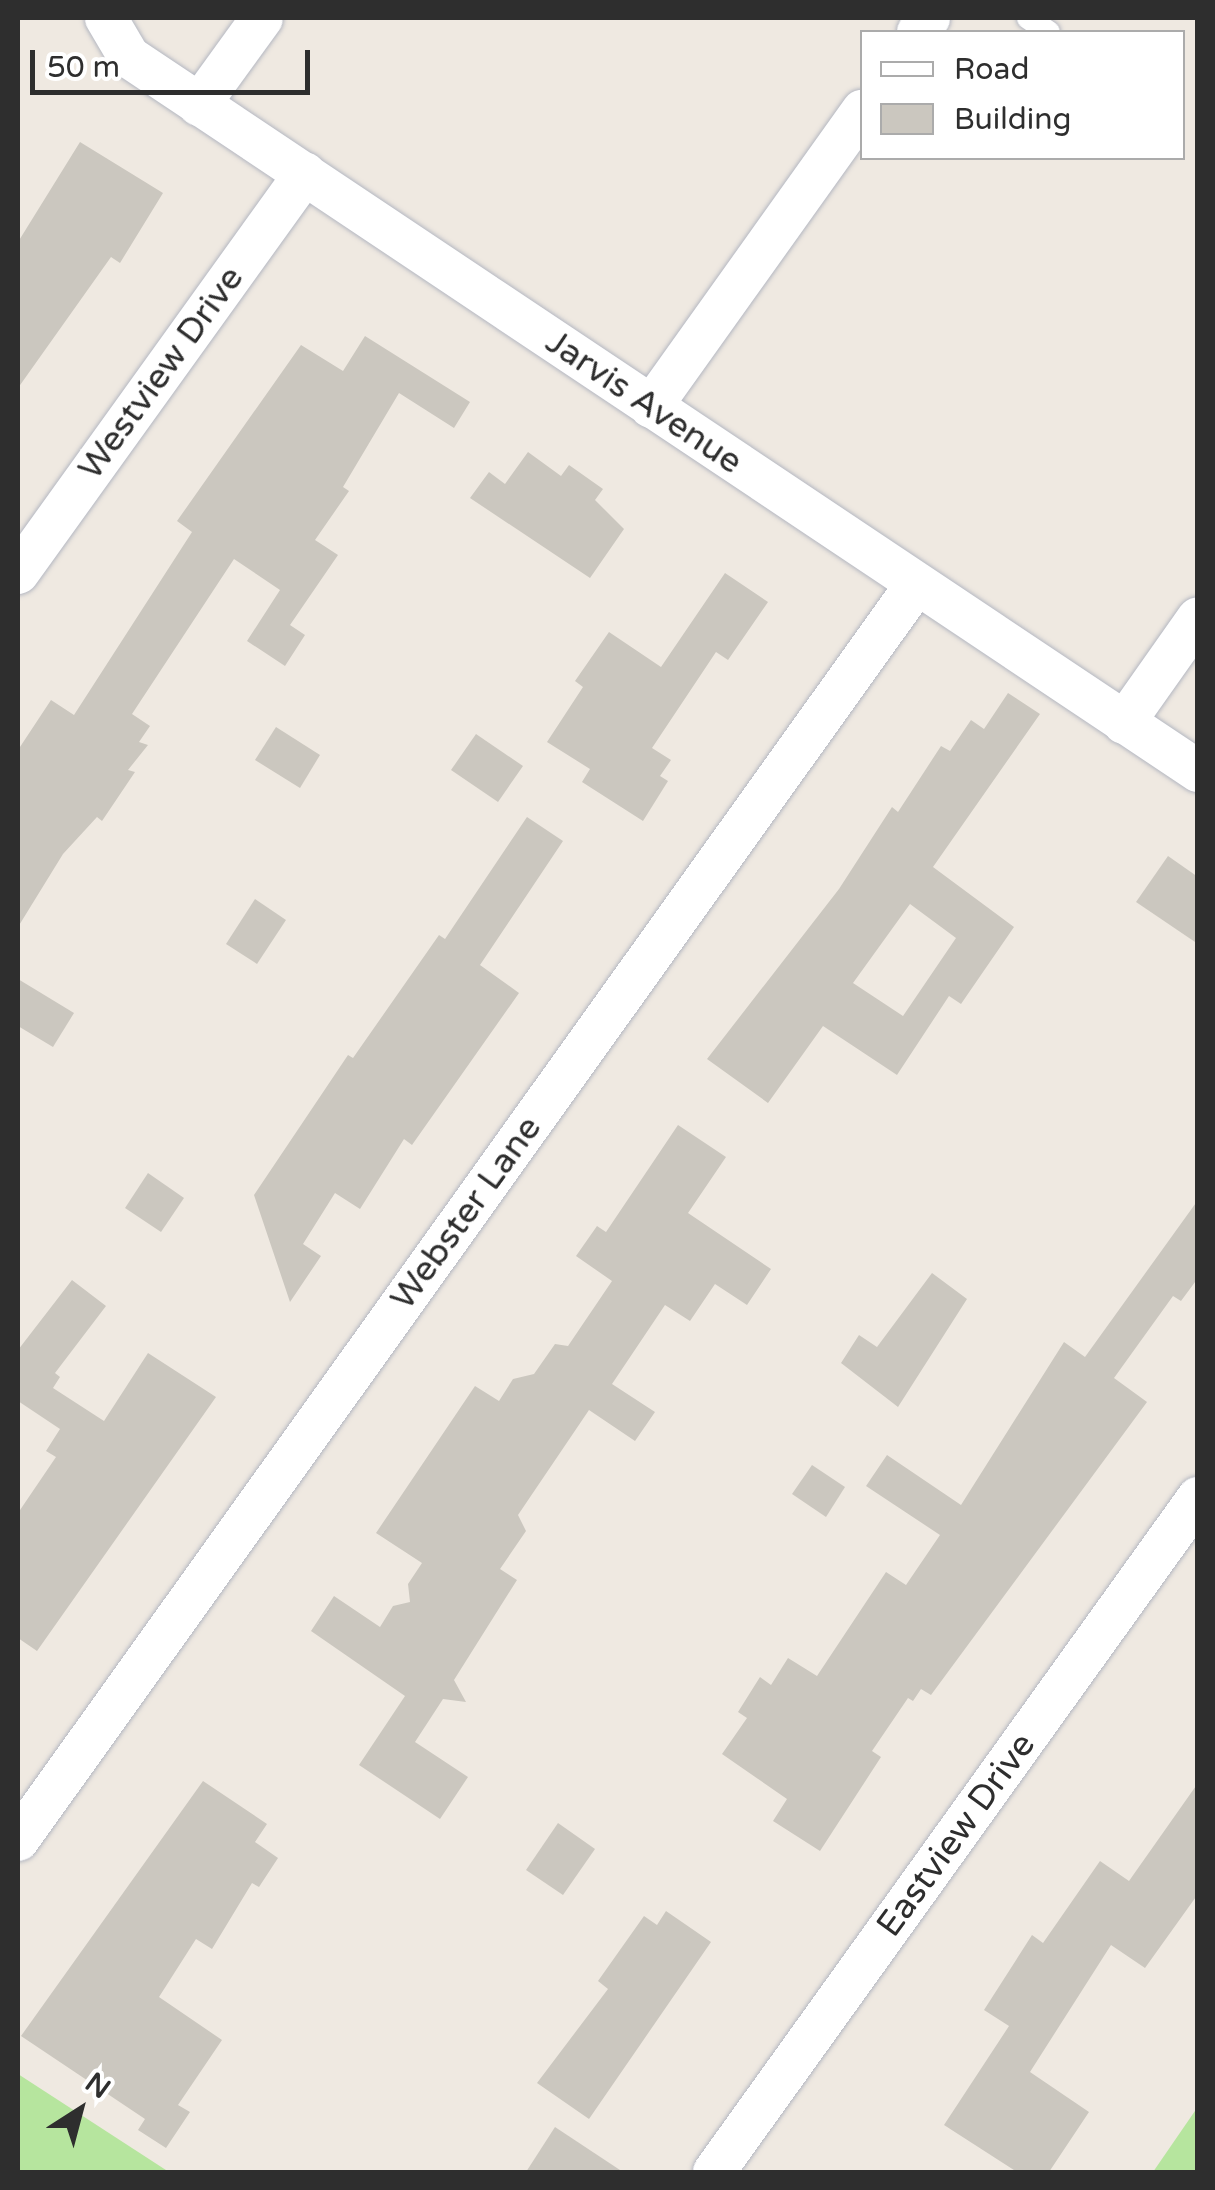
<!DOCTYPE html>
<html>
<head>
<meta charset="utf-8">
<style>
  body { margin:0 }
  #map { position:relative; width:1215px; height:2190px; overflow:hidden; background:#efe9e1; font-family:"Varela Round",sans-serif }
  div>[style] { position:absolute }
  .green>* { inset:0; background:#b6e59e }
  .building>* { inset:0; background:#cbc7bf }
  .roads { filter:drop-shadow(0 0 2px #b4b7c1) drop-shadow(0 0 2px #b4b7c1) }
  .service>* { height:22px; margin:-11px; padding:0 11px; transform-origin:11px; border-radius:11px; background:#fff }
  .minor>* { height:42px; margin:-21px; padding:0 21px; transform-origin:21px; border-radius:21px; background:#fff }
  span { translate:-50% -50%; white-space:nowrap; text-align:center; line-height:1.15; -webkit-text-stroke:8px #fff; paint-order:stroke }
  .street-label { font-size:35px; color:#2e2e2e }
  .frame { position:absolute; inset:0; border:20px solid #2e2e2e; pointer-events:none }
  .legend { position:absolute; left:860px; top:30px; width:325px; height:130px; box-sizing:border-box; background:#fff; border:2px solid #ababab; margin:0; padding:12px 18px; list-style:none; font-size:30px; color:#2e2e2e }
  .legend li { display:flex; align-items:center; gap:20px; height:50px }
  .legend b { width:50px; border:2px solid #ababab }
  .north { position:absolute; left:30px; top:2060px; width:100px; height:100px; -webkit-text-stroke:8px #fff; paint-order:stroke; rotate:36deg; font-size:28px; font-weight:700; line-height:40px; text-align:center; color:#2e2e2e }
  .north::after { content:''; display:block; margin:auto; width:35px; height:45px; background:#2e2e2e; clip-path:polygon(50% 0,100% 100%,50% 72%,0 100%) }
  .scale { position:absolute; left:30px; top:50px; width:280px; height:45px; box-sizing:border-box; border:5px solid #2e2e2e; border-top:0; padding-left:12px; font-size:30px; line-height:35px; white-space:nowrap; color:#2e2e2e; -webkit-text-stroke:8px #fff; paint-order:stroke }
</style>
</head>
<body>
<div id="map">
  <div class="green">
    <div style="clip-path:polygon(18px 2074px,169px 2172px,18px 2172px)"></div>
    <div style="clip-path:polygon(1197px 2108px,1197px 2172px,1153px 2172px)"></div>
  </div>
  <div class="building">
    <div style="clip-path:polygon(80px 142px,163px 193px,120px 263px,111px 257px,18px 388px,18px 242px)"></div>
    <div style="clip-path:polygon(365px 336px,470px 402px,454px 428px,399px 393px,343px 487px,349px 491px,315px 540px,338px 555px,290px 625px,305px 635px,285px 666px,247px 641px,280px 590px,234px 559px,132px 714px,150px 726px,139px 742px,148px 745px,128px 770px,135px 772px,102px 821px,97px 817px,63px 854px,18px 927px,18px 750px,51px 700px,74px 715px,192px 532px,177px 521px,301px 345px,343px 371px)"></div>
    <div style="clip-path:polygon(528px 452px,561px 476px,569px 465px,603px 489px,595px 500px,624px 529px,590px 578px,470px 498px,489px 472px,505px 484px)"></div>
    <div style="clip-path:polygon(725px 573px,768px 602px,728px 660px,716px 652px,652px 748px,671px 760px,660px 776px,668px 781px,643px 821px,582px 782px,590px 769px,547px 742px,583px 687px,575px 681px,609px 632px,661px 667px)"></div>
    <div style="clip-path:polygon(evenodd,1008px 693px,1040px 714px,933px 867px,1014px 927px,961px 1004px,949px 996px,897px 1075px,823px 1026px,768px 1103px,707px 1059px,839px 889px,892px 807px,898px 812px,941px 746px,950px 751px,971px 720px,984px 729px,1008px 693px,910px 904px,956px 938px,903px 1016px,853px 983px,910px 904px)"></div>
    <div style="clip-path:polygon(276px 727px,320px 755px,300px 788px,255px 760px)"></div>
    <div style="clip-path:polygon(476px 734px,523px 766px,498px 802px,451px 770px)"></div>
    <div style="clip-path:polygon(527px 817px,563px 841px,480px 965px,519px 993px,412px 1145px,404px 1139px,360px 1209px,335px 1193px,303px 1244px,321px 1256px,290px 1302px,254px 1195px,348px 1055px,353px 1058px,439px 935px,445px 939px)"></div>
    <div style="clip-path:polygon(1168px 856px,1198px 877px,1198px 944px,1136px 902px)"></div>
    <div style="clip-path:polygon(255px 899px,286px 920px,257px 964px,226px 944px)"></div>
    <div style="clip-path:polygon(18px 979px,74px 1013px,53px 1047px,18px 1026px)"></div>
    <div style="clip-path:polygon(678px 1125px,726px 1157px,688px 1213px,771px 1269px,747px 1305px,715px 1284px,690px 1321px,665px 1305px,612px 1384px,655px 1412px,635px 1441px,589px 1410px,518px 1515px,526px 1531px,500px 1569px,517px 1580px,454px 1680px,466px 1702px,443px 1699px,415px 1742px,468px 1777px,440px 1819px,359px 1765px,405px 1696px,311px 1631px,334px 1596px,380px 1627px,393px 1606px,410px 1602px,408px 1584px,422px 1563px,376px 1533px,475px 1386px,499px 1401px,513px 1379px,534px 1374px,555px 1344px,568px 1346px,612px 1281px,576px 1256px,597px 1226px,606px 1232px)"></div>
    <div style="clip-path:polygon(148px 1173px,184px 1198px,161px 1232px,125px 1208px)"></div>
    <div style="clip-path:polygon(1198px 1200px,1198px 1278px,1181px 1301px,1173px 1296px,1114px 1378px,1147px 1402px,931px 1695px,921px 1689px,913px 1701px,908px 1698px,872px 1751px,881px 1757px,820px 1851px,773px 1821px,787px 1799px,722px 1754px,747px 1718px,738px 1712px,760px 1677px,771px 1685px,788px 1658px,817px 1676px,886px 1572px,906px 1585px,940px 1535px,866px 1486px,887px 1455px,961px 1505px,1064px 1342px,1085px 1357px)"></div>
    <div style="clip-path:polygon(932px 1273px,967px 1299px,898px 1407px,841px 1363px,859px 1335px,877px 1347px)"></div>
    <div style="clip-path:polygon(72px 1280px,106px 1306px,55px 1373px,60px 1377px,53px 1388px,104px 1421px,148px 1353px,216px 1397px,37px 1651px,18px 1638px,18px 1513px,56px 1457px,46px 1451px,60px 1429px,18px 1401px,18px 1350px)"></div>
    <div style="clip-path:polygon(812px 1465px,845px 1487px,826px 1517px,792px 1494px)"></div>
    <div style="clip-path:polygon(203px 1781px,267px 1824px,255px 1842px,278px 1858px,259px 1887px,252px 1883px,212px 1949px,196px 1939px,159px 1997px,222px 2040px,178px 2105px,190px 2112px,166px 2148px,138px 2130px,145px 2119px,21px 2036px)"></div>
    <div style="clip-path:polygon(1198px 1783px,1198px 1894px,1145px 1968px,1111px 1945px,1030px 2072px,1089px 2112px,1049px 2172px,1017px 2172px,944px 2125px,1009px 2026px,984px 2010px,1032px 1935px,1043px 1943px,1100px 1861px,1129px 1881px)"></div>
    <div style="clip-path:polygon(558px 1823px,595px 1849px,563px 1895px,526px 1870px)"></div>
    <div style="clip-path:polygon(666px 1911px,711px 1942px,589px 2119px,537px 2083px,608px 1989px,598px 1981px,644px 1916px,657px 1925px)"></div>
    <div style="clip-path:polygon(555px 2127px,623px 2172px,526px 2172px)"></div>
  </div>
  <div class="roads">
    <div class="service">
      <div style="left:1028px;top:18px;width:25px;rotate:34deg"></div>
    </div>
    <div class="minor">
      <div style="left:106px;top:18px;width:45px;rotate:59.5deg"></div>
      <div style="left:129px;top:57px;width:1286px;rotate:33.74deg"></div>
      <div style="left:918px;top:32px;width:18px;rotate:-52deg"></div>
      <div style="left:199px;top:105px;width:107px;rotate:-54.1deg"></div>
      <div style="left:651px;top:407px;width:364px;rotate:-54.5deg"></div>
      <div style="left:18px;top:573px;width:492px;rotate:-54.3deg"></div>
      <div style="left:1124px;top:723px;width:128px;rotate:-54.8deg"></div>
      <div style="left:18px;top:1840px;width:1542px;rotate:-54.42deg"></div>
      <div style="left:714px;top:2172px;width:830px;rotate:-54.32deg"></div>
    </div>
  </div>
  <div class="street-label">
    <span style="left:161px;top:373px;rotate:-54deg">Westview Drive</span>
    <span style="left:644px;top:402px;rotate:34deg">Jarvis Avenue</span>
    <span style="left:466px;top:1213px;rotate:-54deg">Webster Lane</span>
    <span style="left:956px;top:1835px;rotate:-54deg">Eastview Drive</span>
  </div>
  <div class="frame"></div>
  <ul class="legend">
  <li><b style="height:12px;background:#fff"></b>Road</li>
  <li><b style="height:28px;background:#cbc7bf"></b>Building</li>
  </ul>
  <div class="north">N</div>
  <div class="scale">50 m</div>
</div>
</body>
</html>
